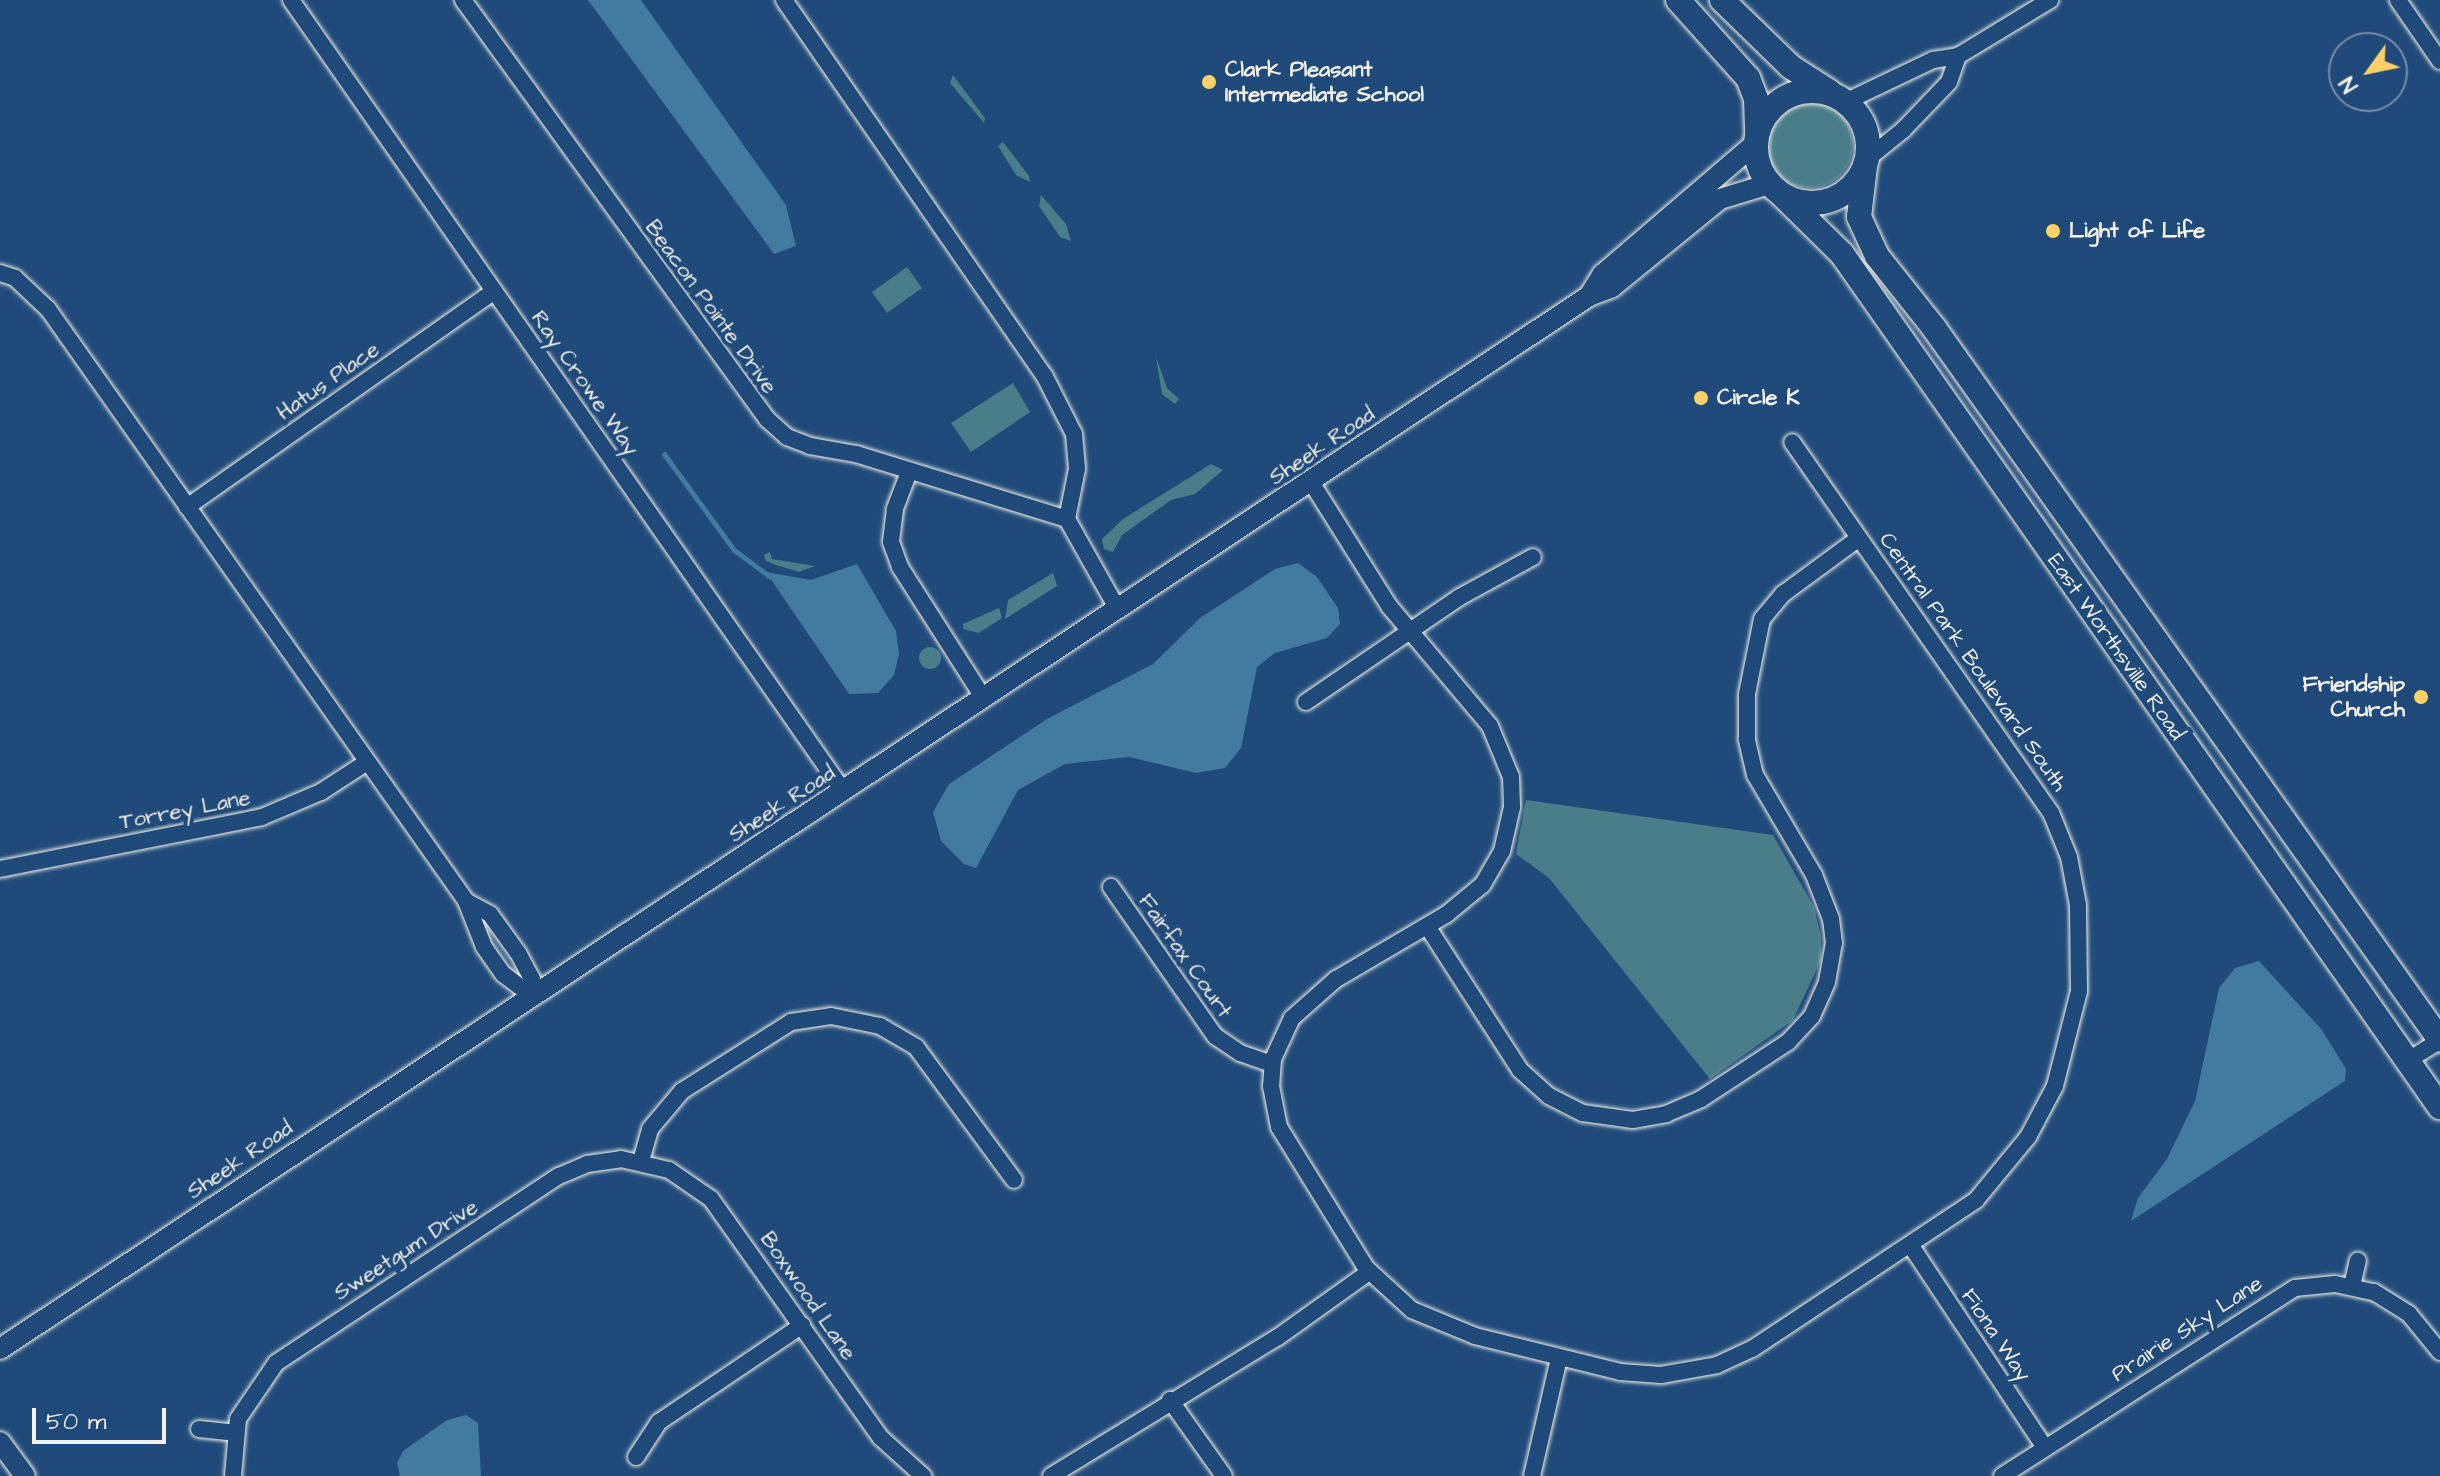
<!DOCTYPE html>
<html>
<head>
<meta charset="utf-8">
<style>
  body { margin:0 }
  #map { position:relative; width:2440px; height:1476px; overflow:hidden; background:#1f4a7a; font-family:"Architects Daughter",sans-serif }
  div>[style] { position:absolute }
  .green>* { inset:0; background:#497d8a }
  .round { border-radius:50% }
  .water>* { inset:0; background:#437a9f }
  .stream>* { height:5px; margin:-2.5px; padding:0 2.5px; transform-origin:2.5px; border-radius:2.5px; background:#437a9f }
  .roads { filter:drop-shadow(0 0 2px #f4f1e8) drop-shadow(0 0 2px #f4f1e8) }
  .minor>* { height:16px; margin:-8px; padding:0 8px; transform-origin:8px; border-radius:8px; background:#1f4a7a }
  .tertiary>* { height:20px; margin:-10px; padding:0 10px; transform-origin:10px; border-radius:10px; background:#1f4a7a }
  .secondary>* { height:24px; margin:-12px; padding:0 12px; transform-origin:12px; border-radius:12px; background:#1f4a7a }
  .secondary>.ring { margin:-12px; padding:0; box-sizing:content-box; background:none; border:24px solid #1f4a7a; border-radius:50% }
  .dots>* { width:22px; height:22px; translate:-50% -50%; box-sizing:border-box; border:4px solid #1f4a7a; border-radius:50% }
  span { translate:-50% -50%; white-space:nowrap; text-align:center; line-height:1.15; -webkit-text-stroke:8px #1f4a7a; paint-order:stroke }
  .poi-label { font-size:22px; color:#f4f1e8; font-weight:700 }
  .left { translate:0 -50%; text-align:left }
  .right { translate:-100% -50%; text-align:right }
  .street-label { font-size:22px; color:#f4f1e8 }
  .north { position:absolute; left:2328px; top:32px; width:80px; height:80px; box-sizing:border-box; background:#1f4a7a; border:2px solid #748da6; border-radius:50%; rotate:237deg; font-size:22px; font-weight:700; line-height:32px; text-align:center; color:#f4f1e8 }
  .north::after { content:''; display:block; margin:auto; width:28px; height:36px; background:#ffd166; clip-path:polygon(50% 0,100% 100%,50% 72%,0 100%) }
  .scale { position:absolute; left:32px; top:1408px; width:134px; height:36px; box-sizing:border-box; border:4px solid #f4f1e8; border-top:0; padding-left:10px; font-size:24px; line-height:28px; white-space:nowrap; color:#f4f1e8; -webkit-text-stroke:6px #1f4a7a; paint-order:stroke }
</style>
</head>
<body>
<div id="map">
  <div class="green">
    <div style="clip-path:polygon(953px 75px,985px 118px,984px 123px,950px 83px)"></div>
    <div class="round" style="left:1767px;top:102px;width:86px;height:86px"></div>
    <div style="clip-path:polygon(1003px 142px,1029px 176px,1030px 182px,1016px 175px,998px 146px)"></div>
    <div style="clip-path:polygon(1041px 195px,1066px 224px,1071px 241px,1060px 237px,1039px 206px)"></div>
    <div style="clip-path:polygon(907px 267px,922px 288px,887px 313px,872px 292px)"></div>
    <div style="clip-path:polygon(1156px 357px,1167px 388px,1179px 399px,1175px 404px,1162px 394px)"></div>
    <div style="clip-path:polygon(1013px 383px,1030px 412px,971px 452px,951px 423px)"></div>
    <div style="clip-path:polygon(1211px 464px,1223px 470px,1195px 494px,1171px 500px,1122px 535px,1113px 552px,1104px 549px,1102px 539px,1123px 519px)"></div>
    <div style="clip-path:polygon(770px 552px,772px 559px,815px 566px,799px 572px,776px 565px,766px 561px,764px 555px)"></div>
    <div style="clip-path:polygon(1053px 573px,1057px 586px,1005px 619px,1008px 600px)"></div>
    <div style="clip-path:polygon(999px 608px,1002px 618px,979px 633px,963px 629px,963px 624px)"></div>
    <div class="round" style="left:919px;top:647px;width:22px;height:22px"></div>
    <div style="clip-path:polygon(1526px 800px,1773px 835px,1814px 907px,1821px 937px,1821px 960px,1793px 1020px,1710px 1079px,1549px 878px,1516px 854px)"></div>
  </div>
  <div class="water">
    <div style="clip-path:polygon(588px 0,641px 0,786px 205px,796px 246px,774px 254px)"></div>
    <div style="clip-path:polygon(1298px 563px,1317px 577px,1338px 608px,1340px 624px,1327px 638px,1275px 653px,1257px 667px,1241px 748px,1225px 768px,1196px 773px,1129px 757px,1065px 764px,1018px 790px,976px 868px,964px 864px,941px 841px,933px 812px,949px 784px,1047px 719px,1153px 664px,1200px 618px,1275px 569px)"></div>
    <div style="clip-path:polygon(857px 564px,896px 631px,899px 654px,894px 675px,878px 693px,849px 694px,766px 572px,811px 580px)"></div>
    <div style="clip-path:polygon(2259px 961px,2322px 1030px,2346px 1069px,2345px 1081px,2131px 1221px,2138px 1198px,2167px 1159px,2195px 1101px,2219px 988px,2235px 968px)"></div>
    <div style="clip-path:polygon(466px 1415px,478px 1423px,481px 1476px,400px 1476px,397px 1463px,403px 1451px,447px 1420px)"></div>
  </div>
  <div class="stream">
    <div style="left:664px;top:454px;width:119px;rotate:53.9deg"></div>
    <div style="left:734px;top:550px;width:44px;rotate:36.6deg"></div>
  </div>
  <div class="roads">
    <div class="minor">
      <div style="left:291px;top:0;width:966px;rotate:55.08deg"></div>
      <div style="left:463px;top:0;width:518px;rotate:54.04deg"></div>
      <div style="left:767px;top:419px;width:27px;rotate:42deg"></div>
      <div style="left:787px;top:437px;width:25px;rotate:21deg"></div>
      <div style="left:810px;top:446px;width:47px;rotate:9.9deg"></div>
      <div style="left:856px;top:454px;width:221px;rotate:17.1deg"></div>
      <div style="left:784px;top:0;width:456px;rotate:55.3deg"></div>
      <div style="left:1044px;top:375px;width:66px;rotate:63deg"></div>
      <div style="left:1074px;top:434px;width:35px;rotate:85deg"></div>
      <div style="left:1077px;top:469px;width:51px;rotate:101.3deg"></div>
      <div style="left:1067px;top:519px;width:104px;rotate:60.7deg"></div>
      <div style="left:2398px;top:0;width:74px;rotate:55.5deg"></div>
      <div style="left:1845px;top:102px;width:98px;rotate:-25.5deg"></div>
      <div style="left:1933px;top:60px;width:25px;rotate:-9deg"></div>
      <div style="left:1958px;top:56px;width:108px;rotate:-31.3deg"></div>
      <div style="left:1866px;top:160px;width:48px;rotate:-39deg"></div>
      <div style="left:1903px;top:130px;width:66px;rotate:-46.2deg"></div>
      <div style="left:1949px;top:82px;width:28px;rotate:-71deg"></div>
      <div style="left:0;top:273px;width:16px;rotate:18deg"></div>
      <div style="left:15px;top:278px;width:45px;rotate:43.2deg"></div>
      <div style="left:48px;top:309px;width:725px;rotate:54.77deg"></div>
      <div style="left:466px;top:901px;width:49px;rotate:68.6deg"></div>
      <div style="left:484px;top:947px;width:33px;rotate:55deg"></div>
      <div style="left:503px;top:974px;width:35px;rotate:37deg"></div>
      <div style="left:531px;top:995px;width:16px;rotate:-86deg"></div>
      <div style="left:532px;top:979px;width:30px;rotate:-118deg"></div>
      <div style="left:518px;top:953px;width:48px;rotate:-125.7deg"></div>
      <div style="left:490px;top:914px;width:27px;rotate:-152deg"></div>
      <div style="left:909px;top:472px;width:40px;rotate:111deg"></div>
      <div style="left:895px;top:509px;width:33px;rotate:97deg"></div>
      <div style="left:891px;top:542px;width:27px;rotate:70deg"></div>
      <div style="left:900px;top:567px;width:156px;rotate:57.5deg"></div>
      <div style="left:1311px;top:482px;width:146px;rotate:57.8deg"></div>
      <div style="left:1389px;top:606px;width:157px;rotate:49.9deg"></div>
      <div style="left:1490px;top:726px;width:55px;rotate:67.6deg"></div>
      <div style="left:1511px;top:777px;width:30px;rotate:88deg"></div>
      <div style="left:1512px;top:807px;width:45px;rotate:102.8deg"></div>
      <div style="left:1502px;top:851px;width:39px;rotate:120deg"></div>
      <div style="left:1482px;top:885px;width:45px;rotate:140.4deg"></div>
      <div style="left:1447px;top:914px;width:129px;rotate:149.6deg"></div>
      <div style="left:1336px;top:979px;width:59px;rotate:138.4deg"></div>
      <div style="left:1292px;top:1018px;width:45px;rotate:114.9deg"></div>
      <div style="left:1273px;top:1059px;width:27px;rotate:94deg"></div>
      <div style="left:1271px;top:1086px;width:42px;rotate:79deg"></div>
      <div style="left:1279px;top:1127px;width:166px;rotate:58.3deg"></div>
      <div style="left:1366px;top:1268px;width:62px;rotate:42.4deg"></div>
      <div style="left:1412px;top:1310px;width:68px;rotate:22.4deg"></div>
      <div style="left:1475px;top:1336px;width:149px;rotate:13.9deg"></div>
      <div style="left:1620px;top:1372px;width:41px;rotate:4.2deg"></div>
      <div style="left:1661px;top:1375px;width:57px;rotate:-10.1deg"></div>
      <div style="left:1717px;top:1365px;width:38px;rotate:-25deg"></div>
      <div style="left:1752px;top:1349px;width:269px;rotate:-33.6deg"></div>
      <div style="left:1976px;top:1200px;width:82px;rotate:-50.5deg"></div>
      <div style="left:2028px;top:1137px;width:58px;rotate:-62.1deg"></div>
      <div style="left:2055px;top:1086px;width:98px;rotate:-75.8deg"></div>
      <div style="left:2079px;top:991px;width:86px;rotate:-90.7deg"></div>
      <div style="left:2078px;top:905px;width:49px;rotate:-100.6deg"></div>
      <div style="left:2069px;top:857px;width:48px;rotate:-112.2deg"></div>
      <div style="left:2051px;top:813px;width:452px;rotate:-124.9deg"></div>
      <div style="left:187px;top:507px;width:375px;rotate:-35.1deg"></div>
      <div style="left:1306px;top:702px;width:186px;rotate:-34.3deg"></div>
      <div style="left:1460px;top:597px;width:83px;rotate:-28.7deg"></div>
      <div style="left:0;top:869px;width:267px;rotate:-11.2deg"></div>
      <div style="left:262px;top:817px;width:64px;rotate:-23deg"></div>
      <div style="left:321px;top:792px;width:55px;rotate:-33.1deg"></div>
      <div style="left:1111px;top:887px;width:182px;rotate:55.1deg"></div>
      <div style="left:1215px;top:1036px;width:30px;rotate:34deg"></div>
      <div style="left:1240px;top:1053px;width:34px;rotate:19deg"></div>
      <div style="left:1427px;top:926px;width:171px;rotate:57.1deg"></div>
      <div style="left:1520px;top:1070px;width:39px;rotate:42deg"></div>
      <div style="left:1549px;top:1096px;width:38px;rotate:27deg"></div>
      <div style="left:1583px;top:1113px;width:50px;rotate:8deg"></div>
      <div style="left:1633px;top:1120px;width:34px;rotate:-10deg"></div>
      <div style="left:1666px;top:1114px;width:38px;rotate:-23deg"></div>
      <div style="left:1701px;top:1099px;width:104px;rotate:-33.2deg"></div>
      <div style="left:1788px;top:1042px;width:35px;rotate:-47deg"></div>
      <div style="left:1812px;top:1016px;width:37px;rotate:-66deg"></div>
      <div style="left:1827px;top:982px;width:40px;rotate:-80deg"></div>
      <div style="left:1834px;top:943px;width:24px;rotate:-97deg"></div>
      <div style="left:1831px;top:919px;width:47px;rotate:-111.1deg"></div>
      <div style="left:1814px;top:875px;width:116px;rotate:-120.5deg"></div>
      <div style="left:1755px;top:775px;width:37px;rotate:-103deg"></div>
      <div style="left:1747px;top:739px;width:45px;rotate:-90deg"></div>
      <div style="left:1747px;top:694px;width:76px;rotate:-78.7deg"></div>
      <div style="left:1762px;top:619px;width:33px;rotate:-50deg"></div>
      <div style="left:1783px;top:594px;width:94px;rotate:-36.4deg"></div>
      <div style="left:2407px;top:1061px;width:39px;rotate:-32deg"></div>
      <div style="left:641px;top:1161px;width:33px;rotate:-74deg"></div>
      <div style="left:650px;top:1129px;width:50px;rotate:-49.9deg"></div>
      <div style="left:682px;top:1091px;width:129px;rotate:-32.3deg"></div>
      <div style="left:791px;top:1022px;width:40px;rotate:-8.5deg"></div>
      <div style="left:831px;top:1016px;width:50px;rotate:11.5deg"></div>
      <div style="left:880px;top:1026px;width:42px;rotate:30.3deg"></div>
      <div style="left:916px;top:1047px;width:165px;rotate:53.6deg"></div>
      <div style="left:1911px;top:1246px;width:242px;rotate:56.4deg"></div>
      <div style="left:2352px;top:1286px;width:26px;rotate:-77deg"></div>
      <div style="left:1170px;top:1400px;width:93px;rotate:54.6deg"></div>
      <div style="left:199px;top:1429px;width:36px;rotate:6deg"></div>
      <div style="left:636px;top:1457px;width:42px;rotate:-56.7deg"></div>
      <div style="left:659px;top:1422px;width:173px;rotate:-34.1deg"></div>
      <div style="left:233px;top:1476px;width:57px;rotate:-85deg"></div>
      <div style="left:238px;top:1419px;width:68px;rotate:-55.8deg"></div>
      <div style="left:276px;top:1363px;width:339px;rotate:-33.5deg"></div>
      <div style="left:559px;top:1176px;width:30px;rotate:-23deg"></div>
      <div style="left:587px;top:1164px;width:34px;rotate:-8deg"></div>
      <div style="left:621px;top:1159px;width:49px;rotate:12.9deg"></div>
      <div style="left:669px;top:1170px;width:51px;rotate:34.6deg"></div>
      <div style="left:711px;top:1199px;width:293px;rotate:54.6deg"></div>
      <div style="left:881px;top:1438px;width:57px;rotate:42.1deg"></div>
      <div style="left:1051px;top:1476px;width:266px;rotate:-31.5deg"></div>
      <div style="left:1278px;top:1337px;width:112px;rotate:-35.5deg"></div>
      <div style="left:1532px;top:1476px;width:121px;rotate:-77.1deg"></div>
      <div style="left:2002px;top:1476px;width:348px;rotate:-32.7deg"></div>
      <div style="left:2295px;top:1288px;width:40px;rotate:-5.7deg"></div>
      <div style="left:2335px;top:1284px;width:40px;rotate:12deg"></div>
      <div style="left:2374px;top:1292px;width:41px;rotate:32.2deg"></div>
      <div style="left:2409px;top:1314px;width:49px;rotate:50.8deg"></div>
    </div>
    <div class="tertiary">
      <div style="left:1589px;top:296px;width:26px;rotate:-58deg"></div>
      <div style="left:1603px;top:274px;width:203px;rotate:-40.6deg"></div>
      <div style="left:0;top:1349px;width:1906px;rotate:-33.53deg"></div>
      <div style="left:1589px;top:296px;width:25px;rotate:-21deg"></div>
      <div style="left:1612px;top:287px;width:139px;rotate:-39.2deg"></div>
      <div style="left:1720px;top:199px;width:51px;rotate:-17deg"></div>
      <div style="left:0;top:1442px;width:42px;rotate:53.7deg"></div>
    </div>
    <div class="secondary">
      <div style="left:1678px;top:0;width:105px;rotate:48.1deg"></div>
      <div style="left:1748px;top:78px;width:22px;rotate:69deg"></div>
      <div style="left:1756px;top:99px;width:34px;rotate:88deg"></div>
      <div style="left:1722px;top:0;width:96px;rotate:44.2deg"></div>
      <div style="left:1791px;top:67px;width:46px;rotate:32.7deg"></div>
      <div class="ring" style="left:1756px;top:91px;width:88px;height:88px"></div>
      <div style="left:1865px;top:166px;width:51px;rotate:96.7deg"></div>
      <div style="left:1859px;top:217px;width:43px;rotate:65.2deg"></div>
      <div style="left:1877px;top:256px;width:92px;rotate:51.6deg"></div>
      <div style="left:1934px;top:328px;width:873px;rotate:54.6deg"></div>
      <div style="left:1782px;top:195px;width:84px;rotate:44.5deg"></div>
      <div style="left:1842px;top:254px;width:1042px;rotate:54.97deg"></div>
    </div>
  </div>
  <div class="dots">
    <div style="left:1209px;top:82px;background:#ffd166"></div>
    <div style="left:2053px;top:231px;background:#ffd166"></div>
    <div style="left:1701px;top:398px;background:#ffd166"></div>
    <div style="left:2421px;top:697px;background:#ffd166"></div>
  </div>
  <div class="poi-label">
    <span class="left" style="left:1225px;top:82px">Clark Pleasant<br>Intermediate School</span>
    <span class="left" style="left:2069px;top:231px">Light of Life</span>
    <span class="left" style="left:1717px;top:398px">Circle K</span>
    <span class="right" style="left:2405px;top:697px">Friendship<br>Church</span>
  </div>
  <div class="street-label">
    <span style="left:711px;top:307px;rotate:54deg">Beacon Pointe Drive</span>
    <span style="left:328px;top:381px;rotate:-35deg">Hatus Place</span>
    <span style="left:585px;top:383px;rotate:55deg">Ray Crowe Way</span>
    <span style="left:1322px;top:446px;rotate:-34deg">Sheek Road</span>
    <span style="left:2116px;top:647px;rotate:55deg">East Worthsville Road</span>
    <span style="left:1973px;top:662px;rotate:55deg">Central Park Boulevard South</span>
    <span style="left:782px;top:804px;rotate:-33deg">Sheek Road</span>
    <span style="left:185px;top:810px;rotate:-11deg">Torrey Lane</span>
    <span style="left:1185px;top:956px;rotate:55deg">Fairfax Court</span>
    <span style="left:240px;top:1160px;rotate:-34deg">Sheek Road</span>
    <span style="left:406px;top:1250px;rotate:-33deg">Sweetgum Drive</span>
    <span style="left:808px;top:1296px;rotate:55deg">Boxwood Lane</span>
    <span style="left:2187px;top:1329px;rotate:-33deg">Prairie Sky Lane</span>
    <span style="left:1996px;top:1335px;rotate:56deg">Fiona Way</span>
  </div>
  <div class="north">N</div>
  <div class="scale">50 m</div>
</div>
</body>
</html>
